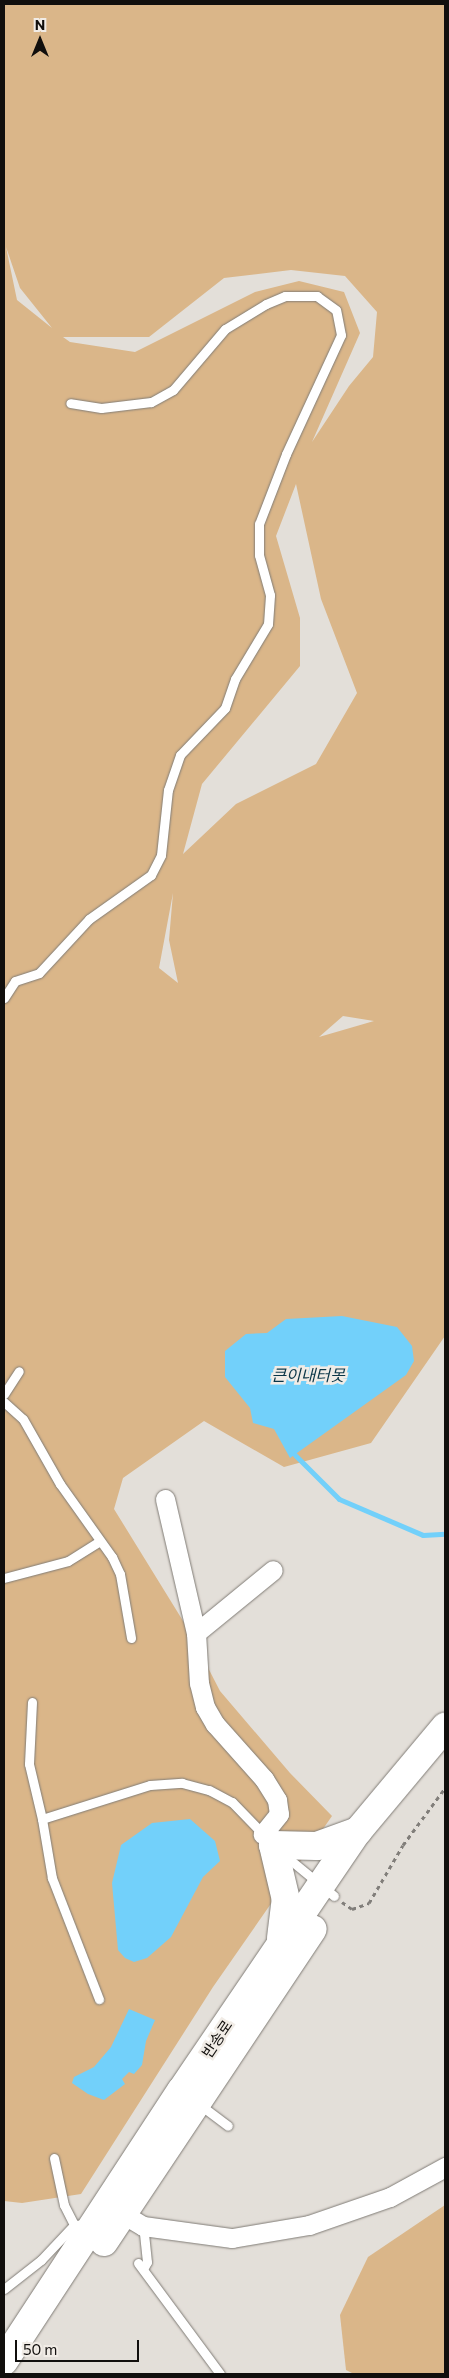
<!DOCTYPE html>
<html>
<head>
<meta charset="utf-8">
<style>
  body { margin:0 }
  #map { position:relative; width:449px; height:2378px; overflow:hidden; background:#e3dfd9; font-family:Commissioner,"Noto Sans KR",sans-serif }
  div>[style] { position:absolute }
  .green>* { inset:0; background:#dab689 }
  .water>* { inset:0; background:#72d0fa }
  .stream>* { height:5px; margin:-2.5px; padding:0 2.5px; transform-origin:2.5px; border-radius:2.5px; background:#72d0fa }
  .path>* { height:3px; margin-top:-1.5px; transform-origin:0; background:repeating-linear-gradient(90deg,#817e7a 0 4px,transparent 0 8px) }
  .roads { filter:drop-shadow(0 0 1px #807c76) drop-shadow(0 0 1px #807c76) }
  .lane>* { height:9px; margin:-4.5px; padding:0 4.5px; transform-origin:4.5px; border-radius:4.5px; background:#fff }
  .street>* { height:19px; margin:-9.5px; padding:0 9.5px; transform-origin:9.5px; border-radius:9.5px; background:#fff }
  .primary>* { height:28px; margin:-14px; padding:0 14px; transform-origin:14px; border-radius:14px; background:#fff }
  span { translate:-50% -50%; white-space:nowrap; text-align:center; line-height:1.15; -webkit-text-stroke:5px #f1ece6; paint-order:stroke }
  .street-label { font-size:15px; color:#110f0d }
  .water-label { font-size:16px; color:#0a3648; font-style:italic }
  .frame { position:absolute; inset:0; border:5px solid #110f0d; pointer-events:none }
  .north { position:absolute; left:15px; top:15px; width:50px; height:50px; -webkit-text-stroke:4px #f1ece6; paint-order:stroke; rotate:0deg; font-size:14px; font-weight:700; line-height:20px; text-align:center; color:#110f0d }
  .north::after { content:''; display:block; margin:auto; width:18px; height:22px; background:#110f0d; clip-path:polygon(50% 0,100% 100%,50% 72%,0 100%) }
  .scale { position:absolute; left:15px; top:2340px; width:124px; height:22px; box-sizing:border-box; border:2px solid #110f0d; border-top:0; padding-left:6px; font-size:15px; line-height:18px; white-space:nowrap; color:#110f0d; -webkit-text-stroke:4px #f1ece6; paint-order:stroke }
</style>
</head>
<body>
<div id="map">
  <div class="green">
    <div style="clip-path:polygon(evenodd,4px 4px,445px 4px,445px 1336px,371px 1443px,284px 1467px,204px 1421px,123px 1478px,114px 1509px,188px 1629px,220px 1691px,290px 1773px,332px 1816px,213px 1987px,81px 2194px,22px 2203px,4px 2201px,4px 4px,6px 247px,20px 288px,52px 328px,17px 300px,6px 247px,4px 4px,291px 270px,345px 276px,377px 312px,373px 357px,349px 386px,312px 442px,360px 333px,344px 292px,299px 281px,255px 292px,135px 352px,70px 342px,63px 337px,149px 337px,224px 278px,291px 270px,4px 4px,296px 484px,321px 599px,357px 693px,316px 764px,236px 804px,183px 854px,202px 784px,300px 666px,300px 618px,276px 536px,296px 484px,4px 4px,173px 893px,169px 940px,178px 983px,159px 968px,173px 893px,4px 4px,343px 1016px,374px 1021px,319px 1037px,343px 1016px)"></div>
    <div style="clip-path:polygon(445px 2205px,445px 2374px,354px 2374px,346px 2370px,340px 2315px,368px 2257px)"></div>
  </div>
  <div class="water">
    <div style="clip-path:polygon(342px 1316px,397px 1327px,412px 1346px,414px 1361px,406px 1375px,290px 1458px,274px 1429px,253px 1423px,250px 1408px,225px 1377px,225px 1351px,246px 1334px,267px 1333px,286px 1319px)"></div>
    <div style="clip-path:polygon(190px 1819px,215px 1841px,220px 1861px,203px 1877px,171px 1937px,147px 1958px,134px 1962px,125px 1958px,118px 1950px,112px 1883px,121px 1845px,152px 1823px)"></div>
    <div style="clip-path:polygon(129px 2009px,155px 2020px,146px 2041px,142px 2065px,134px 2074px,129px 2072px,122px 2079px,125px 2084px,104px 2100px,88px 2094px,72px 2083px,74px 2077px,94px 2067px,111px 2047px)"></div>
  </div>
  <div class="stream">
    <div style="left:295px;top:1455px;width:62px;rotate:45deg"></div>
    <div style="left:339px;top:1499px;width:91px;rotate:23.2deg"></div>
    <div style="left:423px;top:1535px;width:22px;rotate:-3deg"></div>
  </div>
  <div class="path">
    <div style="left:342px;top:1902px;width:12px;rotate:35deg"></div>
    <div style="left:352px;top:1909px;width:18px;rotate:-19deg"></div>
    <div style="left:369px;top:1903px;width:67px;rotate:-59.6deg"></div>
    <div style="left:403px;top:1845px;width:71px;rotate:-53.6deg"></div>
  </div>
  <div class="roads">
    <div class="lane">
      <div style="left:4px;top:998px;width:20px;rotate:-57deg"></div>
      <div style="left:15px;top:981px;width:25px;rotate:-18deg"></div>
      <div style="left:39px;top:973px;width:74px;rotate:-47.2deg"></div>
      <div style="left:89px;top:919px;width:76px;rotate:-35.4deg"></div>
      <div style="left:151px;top:875px;width:22px;rotate:-63deg"></div>
      <div style="left:161px;top:855px;width:65px;rotate:-83.9deg"></div>
      <div style="left:168px;top:790px;width:37px;rotate:-71deg"></div>
      <div style="left:180px;top:755px;width:65px;rotate:-46.2deg"></div>
      <div style="left:225px;top:708px;width:31px;rotate:-71deg"></div>
      <div style="left:235px;top:679px;width:64px;rotate:-59deg"></div>
      <div style="left:268px;top:624px;width:29px;rotate:-86deg"></div>
      <div style="left:270px;top:595px;width:41px;rotate:-105.4deg"></div>
      <div style="left:259px;top:555px;width:31px;rotate:-90deg"></div>
      <div style="left:259px;top:524px;width:75px;rotate:-68.9deg"></div>
      <div style="left:286px;top:454px;width:131px;rotate:-65.2deg"></div>
      <div style="left:341px;top:335px;width:25px;rotate:-101deg"></div>
      <div style="left:336px;top:310px;width:24px;rotate:-144deg"></div>
      <div style="left:317px;top:296px;width:32px;rotate:180deg"></div>
      <div style="left:285px;top:296px;width:21px;rotate:157deg"></div>
      <div style="left:266px;top:304px;width:48px;rotate:148.6deg"></div>
      <div style="left:225px;top:329px;width:80px;rotate:130.4deg"></div>
      <div style="left:173px;top:390px;width:25px;rotate:151deg"></div>
      <div style="left:151px;top:402px;width:50px;rotate:173.2deg"></div>
      <div style="left:101px;top:408px;width:31px;rotate:-171deg"></div>
      <div style="left:4px;top:1394px;width:27px;rotate:-57deg"></div>
      <div style="left:4px;top:1402px;width:25px;rotate:42deg"></div>
      <div style="left:23px;top:1419px;width:75px;rotate:60.4deg"></div>
      <div style="left:60px;top:1484px;width:90px;rotate:54.5deg"></div>
      <div style="left:112px;top:1557px;width:19px;rotate:65deg"></div>
      <div style="left:120px;top:1574px;width:65px;rotate:80.2deg"></div>
      <div style="left:4px;top:1578px;width:66px;rotate:-14.9deg"></div>
      <div style="left:68px;top:1561px;width:36px;rotate:-32deg"></div>
      <div style="left:32px;top:1702px;width:62px;rotate:92.8deg"></div>
      <div style="left:29px;top:1764px;width:57px;rotate:76.7deg"></div>
      <div style="left:42px;top:1819px;width:113px;rotate:-17.5deg"></div>
      <div style="left:150px;top:1785px;width:32px;rotate:-4deg"></div>
      <div style="left:182px;top:1783px;width:28px;rotate:15deg"></div>
      <div style="left:209px;top:1790px;width:26px;rotate:28deg"></div>
      <div style="left:232px;top:1802px;width:47px;rotate:45.9deg"></div>
      <div style="left:42px;top:1819px;width:60px;rotate:80.4deg"></div>
      <div style="left:52px;top:1878px;width:130px;rotate:68.8deg"></div>
      <div style="left:283px;top:1854px;width:66px;rotate:39.5deg"></div>
      <div style="left:199px;top:2104px;width:36px;rotate:37deg"></div>
      <div style="left:54px;top:2158px;width:48px;rotate:78deg"></div>
      <div style="left:64px;top:2205px;width:22px;rotate:63deg"></div>
      <div style="left:138px;top:2263px;width:138px;rotate:53.5deg"></div>
      <div style="left:143px;top:2269px;width:8px;rotate:-60deg"></div>
      <div style="left:147px;top:2262px;width:36px;rotate:-96deg"></div>
      <div style="left:4px;top:2289px;width:47px;rotate:-38.1deg"></div>
      <div style="left:41px;top:2260px;width:48px;rotate:-46.7deg"></div>
      <div style="left:74px;top:2225px;width:14px;rotate:-4deg"></div>
    </div>
    <div class="street">
      <div style="left:165px;top:1499px;width:138px;rotate:77deg"></div>
      <div style="left:196px;top:1633px;width:50px;rotate:86.6deg"></div>
      <div style="left:199px;top:1683px;width:25px;rotate:76deg"></div>
      <div style="left:205px;top:1707px;width:20px;rotate:60deg"></div>
      <div style="left:215px;top:1724px;width:74px;rotate:48.3deg"></div>
      <div style="left:264px;top:1779px;width:25px;rotate:58deg"></div>
      <div style="left:277px;top:1800px;width:14px;rotate:82deg"></div>
      <div style="left:279px;top:1814px;width:26px;rotate:129deg"></div>
      <div style="left:196px;top:1633px;width:99px;rotate:-39.3deg"></div>
      <div style="left:123px;top:2214px;width:23px;rotate:31deg"></div>
      <div style="left:143px;top:2226px;width:90px;rotate:7.7deg"></div>
      <div style="left:232px;top:2238px;width:78px;rotate:-9.6deg"></div>
      <div style="left:309px;top:2225px;width:86px;rotate:-19.1deg"></div>
      <div style="left:390px;top:2197px;width:63px;rotate:-28.6deg"></div>
    </div>
    <div class="primary">
      <div style="left:281px;top:1938px;width:38px;rotate:-83deg"></div>
      <div style="left:286px;top:1900px;width:57px;rotate:-103.3deg"></div>
      <div style="left:273px;top:1845px;width:44px;rotate:1.3deg"></div>
      <div style="left:317px;top:1846px;width:44px;rotate:-20.1deg"></div>
      <div style="left:104px;top:2242px;width:376px;rotate:-56.3deg"></div>
      <div style="left:4px;top:2361px;width:323px;rotate:-56.8deg"></div>
      <div style="left:181px;top:2091px;width:315px;rotate:-55.8deg"></div>
      <div style="left:358px;top:1831px;width:136px;rotate:-50.1deg"></div>
    </div>
  </div>
  <div class="street-label">
    <span style="left:217px;top:2039px;rotate:-56deg">반송로</span>
  </div>
  <div class="water-label">
    <span style="left:308px;top:1375px">큰이내터못</span>
  </div>
  <div class="frame"></div>
  <div class="north">N</div>
  <div class="scale">50 m</div>
</div>
</body>
</html>
